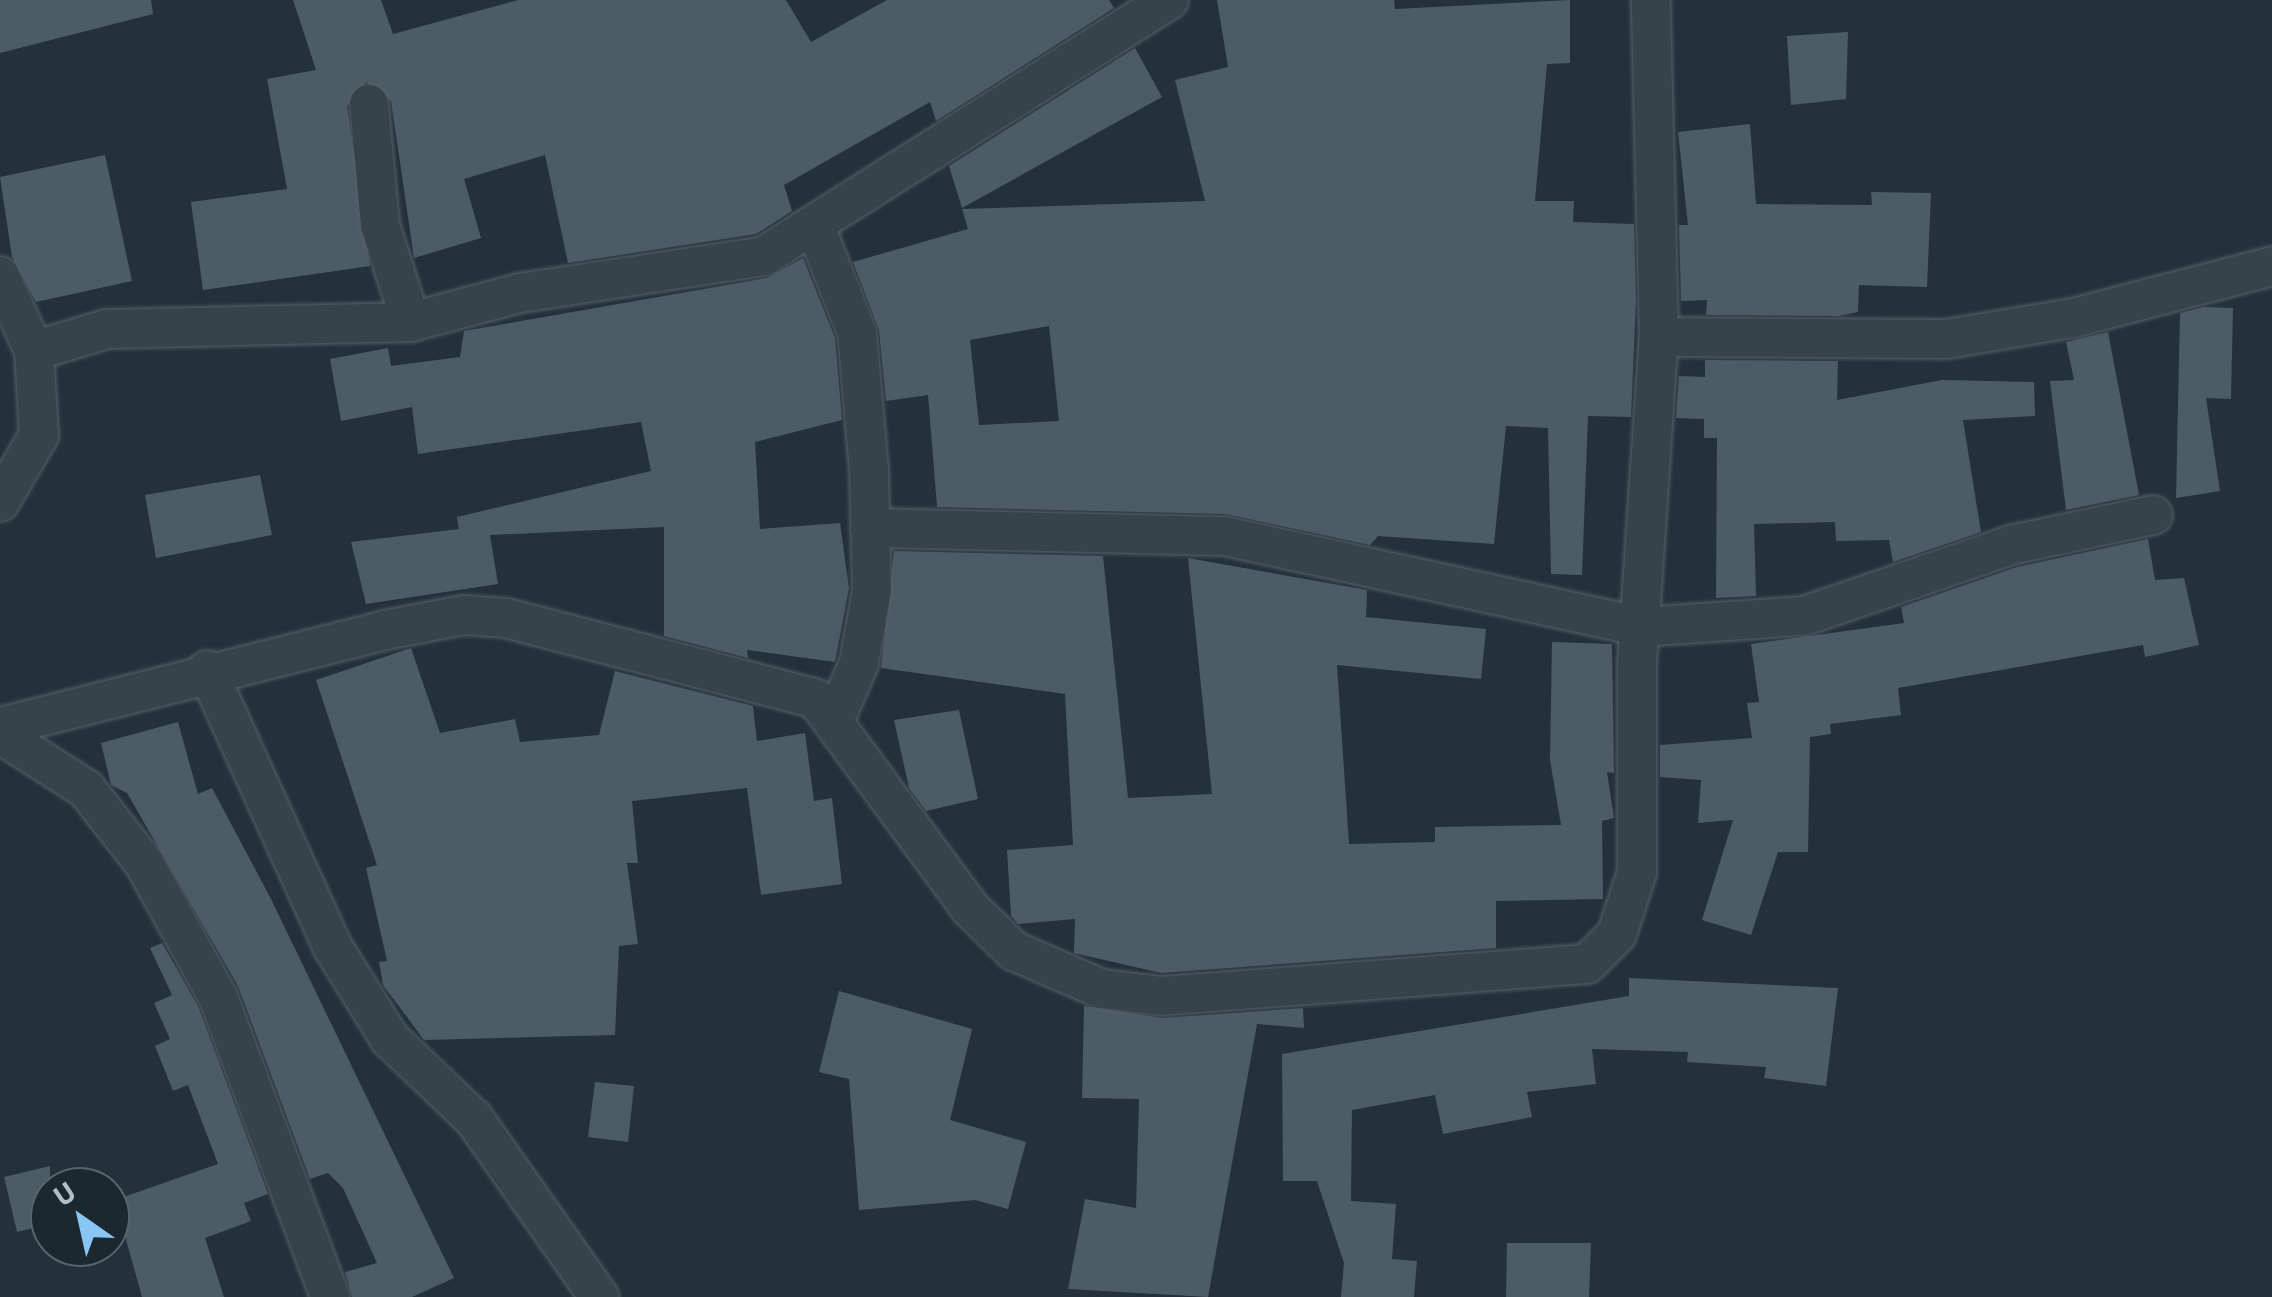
<!DOCTYPE html>
<html>
<head>
<meta charset="utf-8">
<style>
  body { margin:0 }
  #map { position:relative; width:2272px; height:1297px; overflow:hidden; background:#23313a; font-family:"IBM Plex Sans",sans-serif }
  div>[style] { position:absolute }
  .building>* { inset:0; background:#4c5c65 }
  .roads { filter:drop-shadow(0 0 2px #556168) drop-shadow(0 0 2px #556168) }
  .street>* { height:38px; margin:-19px; padding:0 19px; transform-origin:19px; border-radius:19px; background:#37434b }
  span { translate:-50% -50%; white-space:nowrap; text-align:center; line-height:1.15; -webkit-text-stroke:9px #1c282f; paint-order:stroke }
  .north { position:absolute; left:30px; top:1167px; width:100px; height:100px; box-sizing:border-box; background:#1c282f; border:2px solid #58646b; border-radius:50%; rotate:326deg; font-size:28px; font-weight:700; line-height:40px; text-align:center; color:#b2bec6 }
  .north::after { content:''; display:block; margin:auto; width:35px; height:45px; background:#8ac6f4; clip-path:polygon(50% 0,100% 100%,50% 72%,0 100%) }
</style>
</head>
<body>
<div id="map">
  <div class="building">
    <div style="clip-path:polygon(0 0,151px 0,153px 14px,0 53px)"></div>
    <div style="clip-path:polygon(293px 0,381px 0,393px 34px,518px 0,786px 0,811px 42px,887px 0,1109px 0,1114px 8px,936px 121px,930px 102px,784px 185px,792px 211px,756px 234px,568px 263px,545px 155px,464px 179px,481px 238px,414px 258px,391px 101px,366px 82px,347px 106px,370px 266px,203px 290px,191px 202px,287px 189px,267px 79px,316px 70px)"></div>
    <div style="clip-path:polygon(evenodd,1217px 0,1394px 0,1395px 9px,1570px 0,1570px 63px,1547px 64px,1535px 201px,1574px 201px,1573px 222px,1634px 224px,1636px 301px,1631px 417px,1588px 416px,1582px 575px,1551px 574px,1548px 428px,1506px 426px,1494px 544px,1378px 536px,1370px 545px,1226px 514px,937px 507px,928px 395px,886px 401px,879px 330px,853px 262px,968px 229px,962px 209px,1205px 201px,1175px 80px,1228px 67px,1217px 0,1049px 326px,1059px 421px,979px 425px,970px 340px,1049px 326px)"></div>
    <div style="clip-path:polygon(1848px 32px,1846px 99px,1791px 105px,1787px 36px)"></div>
    <div style="clip-path:polygon(1135px 48px,1162px 97px,962px 208px,949px 166px)"></div>
    <div style="clip-path:polygon(1750px 124px,1756px 204px,1872px 205px,1871px 192px,1931px 193px,1927px 287px,1859px 285px,1858px 312px,1839px 316px,1706px 315px,1707px 300px,1681px 301px,1679px 225px,1688px 225px,1678px 132px)"></div>
    <div style="clip-path:polygon(105px 155px,132px 281px,36px 302px,12px 257px,0 177px)"></div>
    <div style="clip-path:polygon(803px 258px,835px 338px,842px 420px,755px 442px,760px 529px,840px 523px,849px 588px,835px 662px,747px 650px,748px 658px,664px 636px,664px 527px,490px 535px,498px 584px,366px 604px,351px 542px,459px 529px,457px 517px,651px 471px,641px 422px,418px 454px,412px 407px,341px 421px,330px 359px,388px 348px,391px 366px,460px 357px,464px 331px,767px 278px)"></div>
    <div style="clip-path:polygon(2204px 307px,2233px 308px,2231px 399px,2206px 398px,2220px 491px,2176px 498px,2180px 313px)"></div>
    <div style="clip-path:polygon(2108px 332px,2139px 495px,2066px 510px,2050px 381px,2074px 380px,2066px 342px)"></div>
    <div style="clip-path:polygon(1705px 360px,1838px 361px,1837px 400px,1942px 380px,2034px 382px,2035px 416px,1963px 420px,1981px 532px,1893px 562px,1889px 540px,1836px 541px,1835px 522px,1754px 524px,1756px 596px,1716px 598px,1717px 438px,1704px 438px,1704px 419px,1676px 418px,1679px 376px,1705px 377px)"></div>
    <div style="clip-path:polygon(260px 475px,272px 535px,156px 558px,145px 495px)"></div>
    <div style="clip-path:polygon(2148px 539px,2155px 580px,2184px 578px,2199px 645px,2145px 657px,2143px 645px,1898px 688px,1901px 715px,1830px 724px,1831px 734px,1810px 737px,1808px 852px,1778px 852px,1751px 935px,1702px 920px,1733px 820px,1698px 823px,1701px 780px,1660px 777px,1660px 745px,1752px 738px,1747px 703px,1759px 702px,1751px 644px,1904px 623px,1901px 607px,2017px 567px)"></div>
    <div style="clip-path:polygon(894px 551px,1103px 556px,1128px 798px,1212px 794px,1188px 558px,1367px 590px,1366px 617px,1486px 629px,1481px 679px,1337px 665px,1349px 844px,1435px 842px,1435px 827px,1561px 825px,1550px 760px,1552px 642px,1612px 644px,1614px 773px,1607px 772px,1614px 818px,1602px 821px,1603px 899px,1496px 901px,1496px 948px,1161px 973px,1074px 953px,1075px 919px,1018px 924px,1011px 916px,1007px 850px,1073px 845px,1065px 694px,881px 668px)"></div>
    <div style="clip-path:polygon(411px 648px,440px 733px,515px 719px,520px 742px,599px 735px,615px 671px,753px 706px,757px 741px,805px 733px,814px 801px,832px 798px,842px 884px,761px 895px,747px 788px,632px 801px,638px 863px,627px 863px,638px 944px,619px 946px,615px 1035px,424px 1040px,383px 985px,379px 962px,387px 961px,366px 868px,377px 865px,316px 680px)"></div>
    <div style="clip-path:polygon(959px 710px,978px 799px,926px 811px,909px 788px,894px 720px)"></div>
    <div style="clip-path:polygon(178px 722px,198px 794px,212px 788px,270px 897px,454px 1278px,412px 1297px,352px 1297px,345px 1272px,377px 1263px,343px 1188px,328px 1173px,310px 1179px,238px 986px,127px 793px,111px 785px,101px 743px)"></div>
    <div style="clip-path:polygon(162px 943px,198px 1006px,268px 1194px,244px 1203px,251px 1221px,205px 1238px,224px 1297px,142px 1297px,115px 1200px,218px 1164px,188px 1085px,173px 1091px,155px 1046px,170px 1039px,154px 1003px,172px 995px,150px 948px)"></div>
    <div style="clip-path:polygon(1629px 978px,1838px 988px,1826px 1086px,1764px 1078px,1766px 1067px,1687px 1062px,1688px 1052px,1592px 1049px,1596px 1084px,1527px 1092px,1532px 1117px,1443px 1134px,1435px 1095px,1352px 1110px,1351px 1201px,1396px 1204px,1392px 1259px,1417px 1261px,1414px 1297px,1341px 1297px,1344px 1263px,1317px 1181px,1283px 1181px,1282px 1054px,1629px 996px)"></div>
    <div style="clip-path:polygon(839px 991px,972px 1029px,950px 1120px,1026px 1142px,1008px 1209px,975px 1200px,859px 1210px,849px 1079px,819px 1072px)"></div>
    <div style="clip-path:polygon(1084px 1006px,1162px 1018px,1303px 1008px,1304px 1028px,1257px 1024px,1208px 1297px,1068px 1289px,1085px 1199px,1136px 1208px,1139px 1099px,1082px 1098px)"></div>
    <div style="clip-path:polygon(595px 1082px,634px 1086px,628px 1142px,588px 1137px)"></div>
    <div style="clip-path:polygon(50px 1166px,50px 1224px,17px 1232px,4px 1177px)"></div>
    <div style="clip-path:polygon(1507px 1243px,1591px 1243px,1589px 1297px,1506px 1297px)"></div>
  </div>
  <div class="roads">
    <div class="street">
      <div style="left:369px;top:104px;width:121px;rotate:84.8deg"></div>
      <div style="left:380px;top:225px;width:102px;rotate:72.3deg"></div>
      <div style="left:816px;top:229px;width:112px;rotate:68.5deg"></div>
      <div style="left:857px;top:333px;width:137px;rotate:85deg"></div>
      <div style="left:869px;top:469px;width:121px;rotate:88.6deg"></div>
      <div style="left:872px;top:590px;width:74px;rotate:100.1deg"></div>
      <div style="left:859px;top:663px;width:61px;rotate:113.2deg"></div>
      <div style="left:0;top:276px;width:82px;rotate:65.6deg"></div>
      <div style="left:1659px;top:337px;width:288px;rotate:0.4deg"></div>
      <div style="left:1947px;top:339px;width:128px;rotate:-9.5deg"></div>
      <div style="left:2073px;top:318px;width:206px;rotate:-14.6deg"></div>
      <div style="left:0;top:502px;width:78px;rotate:-59.8deg"></div>
      <div style="left:39px;top:435px;width:84px;rotate:-93.4deg"></div>
      <div style="left:34px;top:351px;width:76px;rotate:-16.8deg"></div>
      <div style="left:107px;top:329px;width:304px;rotate:-1.3deg"></div>
      <div style="left:411px;top:322px;width:113px;rotate:-14.9deg"></div>
      <div style="left:520px;top:293px;width:247px;rotate:-8.6deg"></div>
      <div style="left:764px;top:256px;width:479px;rotate:-32.3deg"></div>
      <div style="left:870px;top:528px;width:355px;rotate:1.3deg"></div>
      <div style="left:1225px;top:536px;width:426px;rotate:12.3deg"></div>
      <div style="left:1641px;top:627px;width:163px;rotate:-3.9deg"></div>
      <div style="left:1804px;top:616px;width:219px;rotate:-18.9deg"></div>
      <div style="left:2011px;top:545px;width:145px;rotate:-11.9deg"></div>
      <div style="left:207px;top:670px;width:303px;rotate:65.6deg"></div>
      <div style="left:332px;top:946px;width:110px;rotate:58.1deg"></div>
      <div style="left:390px;top:1039px;width:116px;rotate:43.6deg"></div>
      <div style="left:474px;top:1119px;width:218px;rotate:54.9deg"></div>
      <div style="left:0;top:727px;width:397px;rotate:-14.1deg"></div>
      <div style="left:385px;top:630px;width:80px;rotate:-10.8deg"></div>
      <div style="left:464px;top:615px;width:42px;rotate:4.1deg"></div>
      <div style="left:506px;top:618px;width:320px;rotate:14.6deg"></div>
      <div style="left:816px;top:699px;width:260px;rotate:53.6deg"></div>
      <div style="left:970px;top:908px;width:62px;rotate:44.3deg"></div>
      <div style="left:1014px;top:951px;width:96px;rotate:23.4deg"></div>
      <div style="left:1102px;top:989px;width:59px;rotate:6.8deg"></div>
      <div style="left:1161px;top:996px;width:427px;rotate:-4.3deg"></div>
      <div style="left:1587px;top:964px;width:42px;rotate:-45deg"></div>
      <div style="left:1617px;top:934px;width:65px;rotate:-72.1deg"></div>
      <div style="left:1637px;top:872px;width:208px;rotate:-90deg"></div>
      <div style="left:1637px;top:664px;width:328px;rotate:-86.2deg"></div>
      <div style="left:1659px;top:337px;width:337px;rotate:-91.4deg"></div>
      <div style="left:0;top:734px;width:102px;rotate:32.6deg"></div>
      <div style="left:86px;top:789px;width:94px;rotate:51.9deg"></div>
      <div style="left:144px;top:863px;width:153px;rotate:61.1deg"></div>
      <div style="left:218px;top:997px;width:320px;rotate:69.5deg"></div>
    </div>
  </div>
  <div class="north">U</div>
</div>
</body>
</html>
